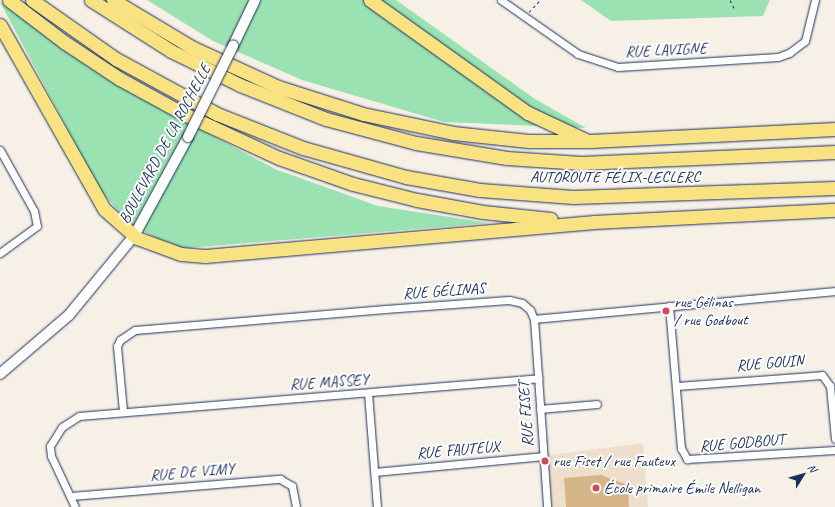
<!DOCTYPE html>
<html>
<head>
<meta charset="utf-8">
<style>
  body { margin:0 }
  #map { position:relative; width:835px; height:507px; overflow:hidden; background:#f7f0e7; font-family:Caveat,sans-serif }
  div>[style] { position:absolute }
  .built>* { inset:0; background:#eddfcb }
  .green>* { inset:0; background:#9ae2b1 }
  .building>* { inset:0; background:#d6b689 }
  .path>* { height:1px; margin-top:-0.5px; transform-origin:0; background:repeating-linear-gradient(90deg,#1b2f5e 0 3px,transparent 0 6px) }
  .roads { filter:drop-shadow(0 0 1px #1b2f5e) drop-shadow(0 0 1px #1b2f5e) }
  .street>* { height:7px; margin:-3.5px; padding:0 3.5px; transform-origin:3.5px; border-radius:3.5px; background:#fff }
  .secondary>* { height:10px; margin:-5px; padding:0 5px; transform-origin:5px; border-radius:5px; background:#fff }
  .highway>* { height:13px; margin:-6.5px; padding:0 6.5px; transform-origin:6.5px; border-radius:6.5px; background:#f8e281 }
  .bridges { filter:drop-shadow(0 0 1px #1b2f5e) drop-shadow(0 0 1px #1b2f5e) }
  .secondary-bridge>* { height:10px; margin:-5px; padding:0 5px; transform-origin:5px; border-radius:5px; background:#fff }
  .dots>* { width:11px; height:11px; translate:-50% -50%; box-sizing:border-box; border:2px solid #fff; border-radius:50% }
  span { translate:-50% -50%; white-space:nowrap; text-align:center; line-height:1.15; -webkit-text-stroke:4px #fff; paint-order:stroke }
  .street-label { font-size:16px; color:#1b2f5e }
  .poi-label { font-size:16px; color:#1b2f5e }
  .left { translate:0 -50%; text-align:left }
  .north { position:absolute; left:783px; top:455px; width:40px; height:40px; -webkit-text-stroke:3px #fff; paint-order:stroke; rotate:53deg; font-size:11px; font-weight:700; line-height:16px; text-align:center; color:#1b2f5e }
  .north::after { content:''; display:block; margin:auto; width:14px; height:18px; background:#1b2f5e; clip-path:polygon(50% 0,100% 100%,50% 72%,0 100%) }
</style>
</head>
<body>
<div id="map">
  <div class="built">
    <div style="clip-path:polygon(643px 443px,648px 507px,547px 507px,543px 456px)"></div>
  </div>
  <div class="green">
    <div style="clip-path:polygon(147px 0,396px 0,535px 99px,586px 128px,444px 122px,302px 80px,213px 41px)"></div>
    <div style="clip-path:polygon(581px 0,770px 0,763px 16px,611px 21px)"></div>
    <div style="clip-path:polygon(0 2px,112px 82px,275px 169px,378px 206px,489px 223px,176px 249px,127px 222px,99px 188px)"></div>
  </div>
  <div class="building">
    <div style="clip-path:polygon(601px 475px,628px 485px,629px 507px,566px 507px,564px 478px)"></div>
  </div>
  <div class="path">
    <div style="left:730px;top:0;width:9px;rotate:63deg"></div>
    <div style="left:529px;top:12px;width:16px;rotate:-47deg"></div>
  </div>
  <div class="roads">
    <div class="street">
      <div style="left:501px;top:0;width:94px;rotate:35deg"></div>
      <div style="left:578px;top:54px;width:42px;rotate:18deg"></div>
      <div style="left:618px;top:67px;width:160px;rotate:-3.6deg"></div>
      <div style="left:778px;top:57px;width:12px;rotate:-20deg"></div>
      <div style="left:789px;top:53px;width:20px;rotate:-37deg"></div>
      <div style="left:805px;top:41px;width:42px;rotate:-76.3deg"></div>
      <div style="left:0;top:150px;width:70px;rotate:60.9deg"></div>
      <div style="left:34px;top:211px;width:15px;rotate:79deg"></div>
      <div style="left:37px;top:226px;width:46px;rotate:143.9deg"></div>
      <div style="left:669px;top:306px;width:143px;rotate:85.2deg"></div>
      <div style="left:681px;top:448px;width:13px;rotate:61deg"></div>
      <div style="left:687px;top:459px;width:148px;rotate:-3.5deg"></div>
      <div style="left:534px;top:319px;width:302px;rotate:-5.3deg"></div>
      <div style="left:677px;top:386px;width:145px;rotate:-4.3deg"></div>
      <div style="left:822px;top:375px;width:14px;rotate:54deg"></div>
      <div style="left:830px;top:386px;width:53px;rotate:84.6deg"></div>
      <div style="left:368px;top:393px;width:114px;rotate:85.5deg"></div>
      <div style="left:540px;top:409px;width:57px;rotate:-5deg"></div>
      <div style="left:123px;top:411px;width:65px;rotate:-95.3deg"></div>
      <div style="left:117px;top:346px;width:7px;rotate:-63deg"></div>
      <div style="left:120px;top:340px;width:18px;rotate:-34deg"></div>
      <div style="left:135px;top:330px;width:251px;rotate:-4.8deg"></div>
      <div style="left:385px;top:309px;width:124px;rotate:-4.2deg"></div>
      <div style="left:509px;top:300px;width:13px;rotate:13deg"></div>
      <div style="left:522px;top:303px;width:11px;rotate:41deg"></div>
      <div style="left:530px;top:310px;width:10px;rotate:66deg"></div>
      <div style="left:534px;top:319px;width:188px;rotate:86deg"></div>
      <div style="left:375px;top:472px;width:169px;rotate:-5.4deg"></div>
      <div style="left:71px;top:496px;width:210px;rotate:-4.7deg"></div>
      <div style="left:280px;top:479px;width:14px;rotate:30deg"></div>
      <div style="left:292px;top:486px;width:21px;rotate:79deg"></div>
      <div style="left:75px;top:507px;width:56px;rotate:-115.2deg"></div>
      <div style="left:51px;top:456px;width:10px;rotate:-96deg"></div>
      <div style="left:50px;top:446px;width:22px;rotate:-58deg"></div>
      <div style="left:62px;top:427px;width:20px;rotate:-33deg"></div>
      <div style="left:79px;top:416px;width:461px;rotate:-4.7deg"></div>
    </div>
    <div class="secondary">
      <div style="left:233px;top:46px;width:51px;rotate:-64.4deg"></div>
      <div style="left:0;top:374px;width:91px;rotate:-40.5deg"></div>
      <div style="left:69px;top:315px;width:102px;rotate:-50.6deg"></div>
      <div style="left:134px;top:236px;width:113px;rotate:-61.4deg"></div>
    </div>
    <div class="highway">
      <div style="left:9px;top:0;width:69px;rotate:37.4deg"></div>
      <div style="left:64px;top:42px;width:67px;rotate:33.5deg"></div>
      <div style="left:120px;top:79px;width:71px;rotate:28.7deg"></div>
      <div style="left:182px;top:113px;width:107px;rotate:24.9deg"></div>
      <div style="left:279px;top:158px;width:78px;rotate:19.4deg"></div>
      <div style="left:353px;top:184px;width:66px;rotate:14deg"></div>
      <div style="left:417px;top:200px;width:67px;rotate:10.3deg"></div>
      <div style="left:483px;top:212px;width:68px;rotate:5.9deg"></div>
      <div style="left:32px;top:0;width:103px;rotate:35.1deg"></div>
      <div style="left:116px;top:59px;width:115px;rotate:28.6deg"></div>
      <div style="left:217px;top:114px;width:92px;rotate:21.6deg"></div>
      <div style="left:303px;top:148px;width:107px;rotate:15.7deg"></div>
      <div style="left:406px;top:177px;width:75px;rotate:10deg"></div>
      <div style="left:480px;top:190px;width:93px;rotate:4.3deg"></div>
      <div style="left:573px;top:197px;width:262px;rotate:-2deg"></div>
      <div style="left:91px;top:0;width:95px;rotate:32.5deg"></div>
      <div style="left:171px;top:51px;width:77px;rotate:26.2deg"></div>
      <div style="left:240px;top:85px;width:92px;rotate:21.6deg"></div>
      <div style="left:326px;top:119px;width:93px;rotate:14.9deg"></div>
      <div style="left:416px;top:143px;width:92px;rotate:9.4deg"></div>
      <div style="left:507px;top:158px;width:74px;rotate:3.9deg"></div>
      <div style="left:581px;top:163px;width:254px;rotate:-2.5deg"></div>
      <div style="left:113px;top:0;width:93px;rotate:31deg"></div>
      <div style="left:193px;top:48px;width:94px;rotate:24.6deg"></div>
      <div style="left:278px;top:87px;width:89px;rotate:17.6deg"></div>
      <div style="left:363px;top:114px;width:92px;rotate:11.9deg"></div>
      <div style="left:453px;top:133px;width:76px;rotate:6deg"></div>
      <div style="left:529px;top:141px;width:61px"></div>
      <div style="left:590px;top:141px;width:245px;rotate:-2.8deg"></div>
      <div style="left:370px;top:0;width:194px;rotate:35.6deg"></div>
      <div style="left:528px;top:113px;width:64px;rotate:25deg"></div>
      <div style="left:0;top:25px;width:211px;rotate:60.5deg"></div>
      <div style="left:104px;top:209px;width:44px;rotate:41.3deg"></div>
      <div style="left:137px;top:238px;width:47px;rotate:20deg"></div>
      <div style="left:181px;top:254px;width:24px;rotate:5deg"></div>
      <div style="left:205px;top:256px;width:391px;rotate:-5deg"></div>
      <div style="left:595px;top:222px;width:240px;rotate:-2.9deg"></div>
    </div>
  </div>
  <div class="bridges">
    <div class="secondary-bridge">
      <div style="left:188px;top:137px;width:102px;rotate:-63.7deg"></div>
    </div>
  </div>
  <div class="dots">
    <div style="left:666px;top:311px;background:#d1495b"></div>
    <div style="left:545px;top:461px;background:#d1495b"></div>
    <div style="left:596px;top:488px;background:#d1495b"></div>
  </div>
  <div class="street-label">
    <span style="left:666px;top:50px;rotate:-3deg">RUE LAVIGNE</span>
    <span style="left:165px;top:144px;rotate:-62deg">BOULEVARD DE LA ROCHELLE</span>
    <span style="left:615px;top:177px">AUTOROUTE FÉLIX-LECLERC</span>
    <span style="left:444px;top:291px;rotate:-4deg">RUE GÉLINAS</span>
    <span style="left:770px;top:363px;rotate:-5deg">RUE GOUIN</span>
    <span style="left:329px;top:382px;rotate:-4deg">RUE MASSEY</span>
    <span style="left:526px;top:414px;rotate:-94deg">RUE FISET</span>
    <span style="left:742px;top:443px;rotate:-5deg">RUE GODBOUT</span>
    <span style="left:458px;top:450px;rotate:-5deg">RUE FAUTEUX</span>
    <span style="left:192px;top:472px;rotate:-5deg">RUE DE VIMY</span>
  </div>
  <div class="poi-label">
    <span class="left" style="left:674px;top:311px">rue Gélinas<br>/ rue Godbout</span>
    <span class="left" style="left:553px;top:461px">rue Fiset / rue Fauteux</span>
    <span class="left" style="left:604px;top:488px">École primaire Émile Nelligan</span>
  </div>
  <div class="north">N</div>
</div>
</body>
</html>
